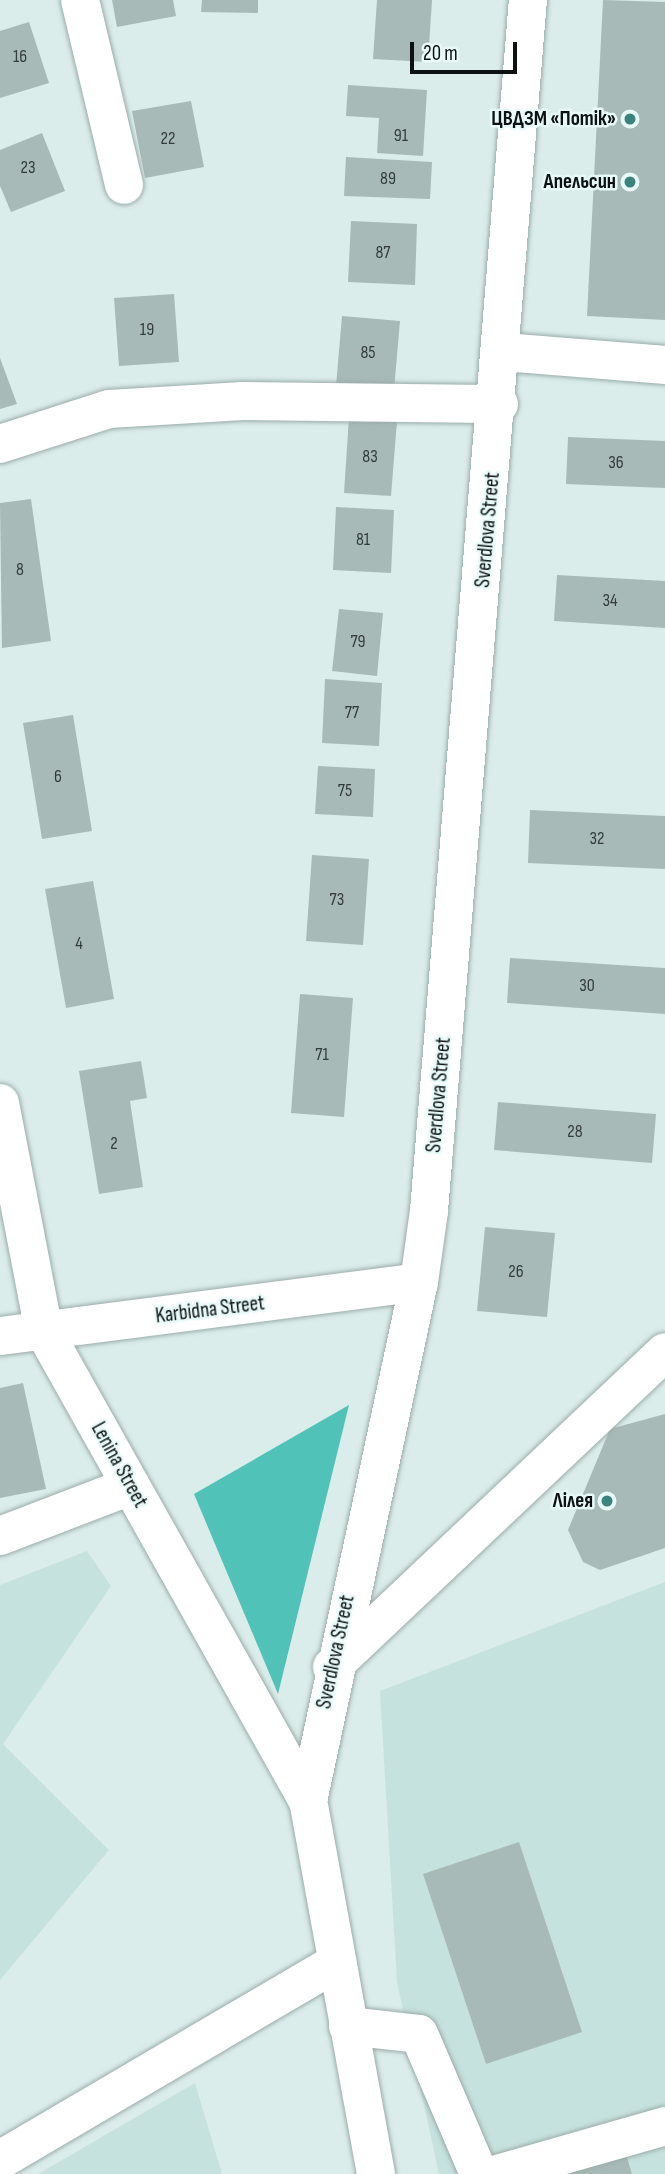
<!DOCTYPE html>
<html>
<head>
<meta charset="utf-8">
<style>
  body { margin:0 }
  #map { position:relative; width:665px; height:2174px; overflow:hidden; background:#daedea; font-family:"Sofia Sans Condensed",sans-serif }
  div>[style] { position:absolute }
  .built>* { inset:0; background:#c6e2de }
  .forest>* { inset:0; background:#51c2b8 }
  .building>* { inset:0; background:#a8bab8 }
  .roads { filter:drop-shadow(0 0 2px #9bacaa) drop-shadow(0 0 2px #9bacaa) }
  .minor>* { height:38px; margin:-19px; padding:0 19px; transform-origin:19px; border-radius:19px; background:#fff }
  .dots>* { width:19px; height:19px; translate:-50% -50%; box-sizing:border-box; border:4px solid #e7faf8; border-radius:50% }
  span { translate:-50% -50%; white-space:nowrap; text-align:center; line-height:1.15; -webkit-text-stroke:5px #e7faf8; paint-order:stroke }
  .number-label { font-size:18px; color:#333c3b }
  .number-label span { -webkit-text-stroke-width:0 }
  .poi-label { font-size:21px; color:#0c1211; font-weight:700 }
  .right { translate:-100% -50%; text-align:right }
  .street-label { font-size:21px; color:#0c1211 }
  .scale { position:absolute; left:410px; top:42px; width:107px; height:32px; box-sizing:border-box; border:4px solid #0c1211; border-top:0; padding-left:9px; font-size:21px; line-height:24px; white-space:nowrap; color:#0c1211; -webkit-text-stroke:5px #e7faf8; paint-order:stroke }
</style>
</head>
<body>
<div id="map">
  <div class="built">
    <div style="clip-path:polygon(87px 1551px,111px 1586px,3px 1744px,109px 1850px,0 1980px,0 1585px)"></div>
    <div style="clip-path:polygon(665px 1582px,665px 2174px,439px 2174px,397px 1982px,380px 1691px)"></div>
    <div style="clip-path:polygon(195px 2083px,222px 2174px,38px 2174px)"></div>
  </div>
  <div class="forest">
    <div style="clip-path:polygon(349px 1405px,278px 1694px,194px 1494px)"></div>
  </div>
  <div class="building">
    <div style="clip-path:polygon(112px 0,173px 0,176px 16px,117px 27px)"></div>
    <div style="clip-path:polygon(202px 0,258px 0,258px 13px,201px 12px)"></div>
    <div style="clip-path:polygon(377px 0,432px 0,428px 62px,373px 59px)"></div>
    <div style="clip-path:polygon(603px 0,665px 2px,665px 320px,587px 316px)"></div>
    <div style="clip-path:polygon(29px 22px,49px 83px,0 98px,0 31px)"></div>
    <div style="clip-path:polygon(348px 85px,427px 90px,423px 156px,377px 153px,379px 118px,346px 116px)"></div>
    <div style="clip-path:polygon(191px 101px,204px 167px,145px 178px,132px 111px)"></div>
    <div style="clip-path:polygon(42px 133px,65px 191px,11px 212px,0 186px,0 150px)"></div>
    <div style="clip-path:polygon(346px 157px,432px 162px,430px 199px,344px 196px)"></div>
    <div style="clip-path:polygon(351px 221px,417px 224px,415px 285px,348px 282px)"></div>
    <div style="clip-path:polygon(174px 294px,179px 362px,119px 366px,114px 298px)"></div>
    <div style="clip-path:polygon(342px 316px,400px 321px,394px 390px,336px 386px)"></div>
    <div style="clip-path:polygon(0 358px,17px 404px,0 409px)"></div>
    <div style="clip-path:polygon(349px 417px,397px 421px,391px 496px,344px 493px)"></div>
    <div style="clip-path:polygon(568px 437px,665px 441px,665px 488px,566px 484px)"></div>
    <div style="clip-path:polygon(31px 499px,51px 641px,2px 648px,0 503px)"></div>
    <div style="clip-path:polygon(336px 507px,394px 510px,391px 573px,333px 570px)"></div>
    <div style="clip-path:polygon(557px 575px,665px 581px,665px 628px,554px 621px)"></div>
    <div style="clip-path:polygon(339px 609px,383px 613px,377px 676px,332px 671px)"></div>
    <div style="clip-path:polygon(325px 679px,382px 683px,379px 746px,322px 743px)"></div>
    <div style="clip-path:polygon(73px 715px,92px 831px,42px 839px,23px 723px)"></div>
    <div style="clip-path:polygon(318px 766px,375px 769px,373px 817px,315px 814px)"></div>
    <div style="clip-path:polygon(530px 810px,665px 816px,665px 869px,528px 863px)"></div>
    <div style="clip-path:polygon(312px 855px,369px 859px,363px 945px,306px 941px)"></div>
    <div style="clip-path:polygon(93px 881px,114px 999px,66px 1008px,45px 889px)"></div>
    <div style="clip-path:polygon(510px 958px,665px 968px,665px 1014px,507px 1003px)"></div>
    <div style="clip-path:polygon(300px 994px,353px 998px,344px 1117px,291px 1113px)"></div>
    <div style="clip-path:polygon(141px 1061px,147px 1098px,130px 1101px,143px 1187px,99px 1194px,79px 1071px)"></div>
    <div style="clip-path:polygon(498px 1102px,656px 1114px,652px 1163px,494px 1150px)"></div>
    <div style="clip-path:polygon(485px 1227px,555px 1233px,547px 1317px,477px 1311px)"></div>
    <div style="clip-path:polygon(23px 1383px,46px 1489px,0 1498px,0 1388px)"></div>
    <div style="clip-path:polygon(665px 1414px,665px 1548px,600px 1570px,583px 1562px,568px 1530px,610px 1429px)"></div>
    <div style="clip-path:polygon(519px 1842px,582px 2032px,486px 2064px,423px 1874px)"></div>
    <div style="clip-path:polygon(624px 2148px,632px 2174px,546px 2174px)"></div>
  </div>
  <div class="roads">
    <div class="minor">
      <div style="left:80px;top:0;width:190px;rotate:76.6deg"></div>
      <div style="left:504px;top:352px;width:162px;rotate:4.6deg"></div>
      <div style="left:0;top:444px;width:114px;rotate:-17.8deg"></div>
      <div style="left:109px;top:409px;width:134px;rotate:-3.4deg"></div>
      <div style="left:243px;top:401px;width:256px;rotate:0.7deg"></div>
      <div style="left:0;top:1103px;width:232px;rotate:79.1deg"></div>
      <div style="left:44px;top:1331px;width:539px;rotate:60.68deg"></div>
      <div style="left:0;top:1336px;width:422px;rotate:-7.3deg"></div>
      <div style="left:0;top:1536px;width:139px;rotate:-21deg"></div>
      <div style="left:332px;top:1667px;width:458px;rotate:-43.4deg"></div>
      <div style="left:348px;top:2026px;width:71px;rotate:6.4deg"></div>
      <div style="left:419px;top:2034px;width:152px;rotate:66.8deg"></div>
      <div style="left:0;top:2160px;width:391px;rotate:-30.4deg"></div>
      <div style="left:376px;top:2174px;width:379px;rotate:-100.3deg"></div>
      <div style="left:308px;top:1801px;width:531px;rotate:-77.93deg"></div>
      <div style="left:419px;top:1282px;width:72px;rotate:-82deg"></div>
      <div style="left:429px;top:1211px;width:1215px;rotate:-85.33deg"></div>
      <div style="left:497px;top:2174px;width:175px;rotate:-15.9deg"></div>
    </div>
  </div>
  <div class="dots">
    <div style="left:630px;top:119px;background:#3b837c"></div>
    <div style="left:630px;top:182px;background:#3b837c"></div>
    <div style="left:607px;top:1501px;background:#3b837c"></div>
  </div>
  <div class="number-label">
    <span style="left:20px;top:57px">16</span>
    <span style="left:401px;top:136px">91</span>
    <span style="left:168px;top:139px">22</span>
    <span style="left:28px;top:168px">23</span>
    <span style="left:388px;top:179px">89</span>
    <span style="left:383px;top:253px">87</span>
    <span style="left:147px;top:330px">19</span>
    <span style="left:368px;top:353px">85</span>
    <span style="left:370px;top:457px">83</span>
    <span style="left:616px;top:463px">36</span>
    <span style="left:363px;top:540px">81</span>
    <span style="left:20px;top:570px">8</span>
    <span style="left:610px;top:601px">34</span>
    <span style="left:358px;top:642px">79</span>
    <span style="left:352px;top:713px">77</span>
    <span style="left:58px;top:777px">6</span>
    <span style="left:345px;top:791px">75</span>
    <span style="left:597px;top:839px">32</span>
    <span style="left:337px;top:900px">73</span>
    <span style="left:79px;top:944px">4</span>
    <span style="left:587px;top:986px">30</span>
    <span style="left:322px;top:1055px">71</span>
    <span style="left:575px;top:1132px">28</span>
    <span style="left:114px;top:1144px">2</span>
    <span style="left:516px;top:1272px">26</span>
  </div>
  <div class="poi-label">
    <span class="right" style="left:616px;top:119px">ЦВДЗМ «Потік»</span>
    <span class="right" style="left:616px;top:182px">Апельсин</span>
    <span class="right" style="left:593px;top:1501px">Лілея</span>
  </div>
  <div class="street-label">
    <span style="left:488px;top:530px;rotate:-85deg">Sverdlova Street</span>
    <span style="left:439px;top:1095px;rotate:-85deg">Sverdlova Street</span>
    <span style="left:210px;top:1310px;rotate:-7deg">Karbidna Street</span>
    <span style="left:119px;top:1465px;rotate:61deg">Lenina Street</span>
    <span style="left:336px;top:1652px;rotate:-78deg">Sverdlova Street</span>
  </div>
  <div class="scale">20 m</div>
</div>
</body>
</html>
